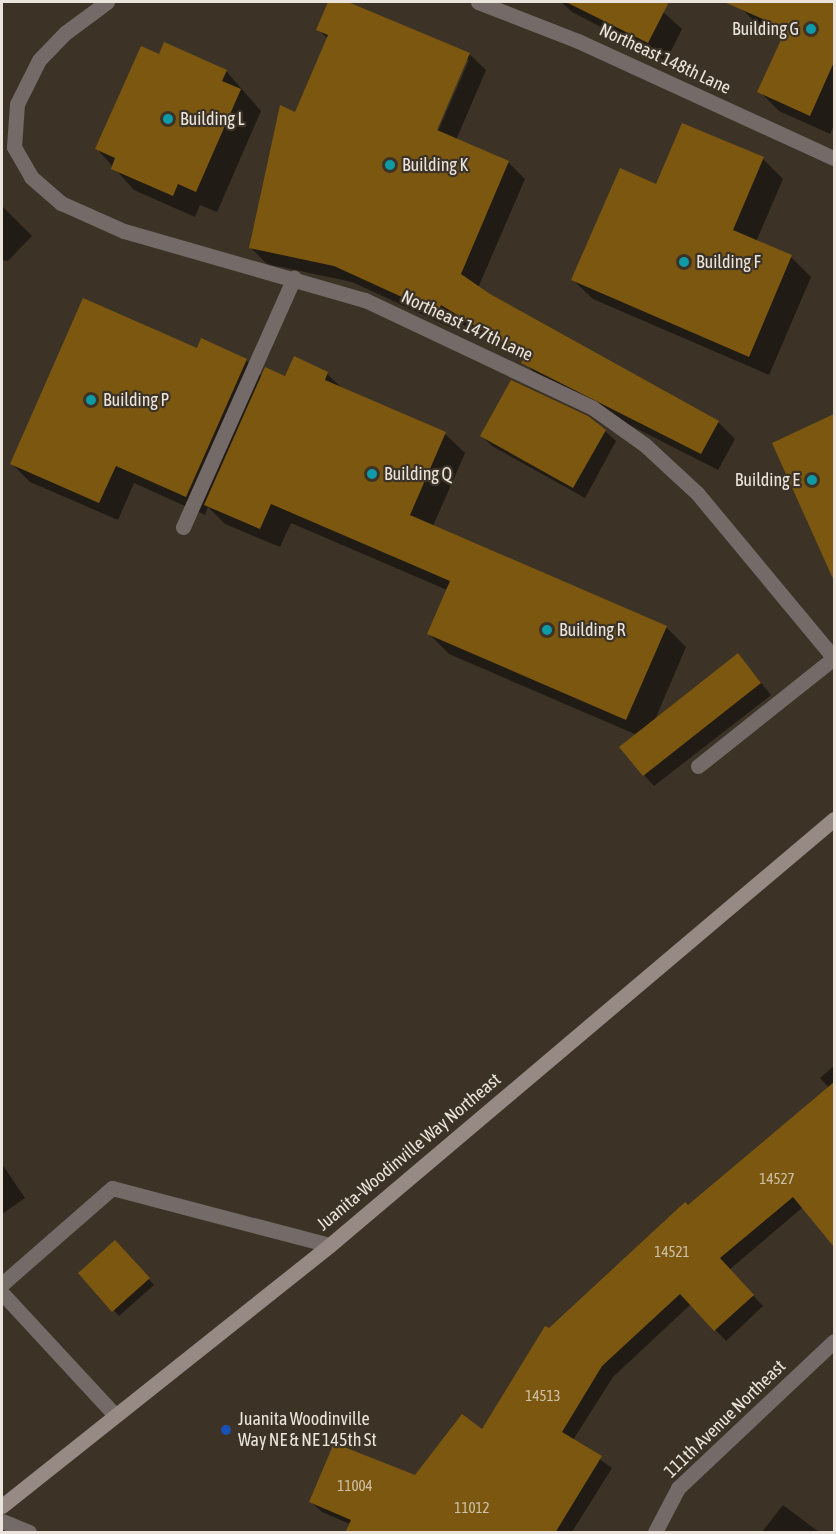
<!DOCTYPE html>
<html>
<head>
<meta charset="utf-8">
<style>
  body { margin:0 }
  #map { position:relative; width:836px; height:1534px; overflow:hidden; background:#3c3326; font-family:"Asap Condensed",sans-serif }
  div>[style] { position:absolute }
  .shadow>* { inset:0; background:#0007 }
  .building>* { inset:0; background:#7c570f }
  .service>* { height:15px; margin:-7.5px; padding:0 7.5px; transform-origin:7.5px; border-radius:7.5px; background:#746b69 }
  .minor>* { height:15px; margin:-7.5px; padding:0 7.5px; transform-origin:7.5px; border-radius:7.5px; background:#746b69 }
  .secondary>* { height:15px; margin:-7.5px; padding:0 7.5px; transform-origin:7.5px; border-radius:7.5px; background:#978a85 }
  .dots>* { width:16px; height:16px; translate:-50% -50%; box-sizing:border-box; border:3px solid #3c3326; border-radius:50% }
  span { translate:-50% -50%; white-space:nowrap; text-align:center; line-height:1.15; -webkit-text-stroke:4.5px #3c3326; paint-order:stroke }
  .number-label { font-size:15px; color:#cec1a9 }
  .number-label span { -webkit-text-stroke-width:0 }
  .poi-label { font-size:18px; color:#eae4dc }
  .right { translate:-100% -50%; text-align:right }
  .left { translate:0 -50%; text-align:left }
  .street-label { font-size:18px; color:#eae4dc }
  .frame { position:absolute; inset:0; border:3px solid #eae4dc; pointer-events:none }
</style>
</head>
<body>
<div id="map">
  <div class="shadow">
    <div style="clip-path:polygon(evenodd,330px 2px,344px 2px,469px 54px,486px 70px,456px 140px,508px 162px,525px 179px,478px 288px,718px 422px,735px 439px,718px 470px,539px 379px,524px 360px,457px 321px,454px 329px,352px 282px,267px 264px,251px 248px,296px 114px,328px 39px,318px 29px,330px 2px,465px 60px,469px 60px,435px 138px,433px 137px,465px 60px)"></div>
    <div style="clip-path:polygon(561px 2px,667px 2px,661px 10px,682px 29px,666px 61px,572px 12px)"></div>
    <div style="clip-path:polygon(744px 2px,834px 2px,834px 125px,830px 134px,779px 111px,759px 91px,784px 38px,761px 28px,741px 8px)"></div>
    <div style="clip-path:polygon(160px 56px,226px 71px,261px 111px,217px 212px,200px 205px,195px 217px,134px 190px,97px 149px)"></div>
    <div style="clip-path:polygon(683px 125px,763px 159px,783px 179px,756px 242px,791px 257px,811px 277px,769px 375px,593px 299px,573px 280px,657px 186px)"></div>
    <div style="clip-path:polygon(2px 206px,32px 236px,8px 261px,2px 260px)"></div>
    <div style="clip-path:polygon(198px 350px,246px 360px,262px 376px,327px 374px,343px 389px,445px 434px,465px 453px,433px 526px,666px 627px,686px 647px,654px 722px,738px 655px,771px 695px,654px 786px,644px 775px,637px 735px,449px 654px,429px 634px,447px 590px,291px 523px,280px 547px,225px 524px,208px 507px,205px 515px,134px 483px,118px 520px,30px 482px,12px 464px)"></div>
    <div style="clip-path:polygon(834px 416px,834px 566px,824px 553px,774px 444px)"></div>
    <div style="clip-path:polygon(605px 431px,616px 441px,585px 498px,492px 446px,482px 436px)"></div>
    <div style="clip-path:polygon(834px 1066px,834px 1243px,803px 1207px,729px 1270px,763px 1306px,726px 1341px,691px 1304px,613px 1377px,573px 1440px,612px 1468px,572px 1532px,347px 1532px,350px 1524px,322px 1512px,311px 1502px,415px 1477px,482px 1431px,549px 1330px,829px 1088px,820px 1078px)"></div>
    <div style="clip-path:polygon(2px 1164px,25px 1198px,2px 1214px)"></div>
    <div style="clip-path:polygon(120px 1247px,154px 1285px,119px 1316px,80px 1274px)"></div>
    <div style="clip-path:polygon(783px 1505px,819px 1532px,762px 1532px)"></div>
  </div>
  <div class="building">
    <div style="clip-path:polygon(328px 2px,348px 2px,470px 53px,437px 130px,509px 161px,461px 274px,490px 294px,719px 421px,701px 454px,521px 363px,525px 356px,441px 305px,437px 313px,334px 266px,249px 248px,280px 105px,295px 112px,328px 35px,316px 30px)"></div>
    <div style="clip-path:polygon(566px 2px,669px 2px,648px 43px)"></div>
    <div style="clip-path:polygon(724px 2px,834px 2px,834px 62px,810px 116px,757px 92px,786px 29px)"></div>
    <div style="clip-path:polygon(164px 42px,227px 70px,222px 81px,241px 89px,196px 192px,178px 184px,173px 196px,111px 169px,115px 158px,95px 149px,141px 46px,159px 54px)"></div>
    <div style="clip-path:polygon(682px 123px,764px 157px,733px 230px,792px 255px,749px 357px,571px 280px,620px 168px,656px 184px)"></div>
    <div style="clip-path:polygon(83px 298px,197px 348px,201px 338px,247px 359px,186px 497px,116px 466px,99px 503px,10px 464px)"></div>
    <div style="clip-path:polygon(294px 356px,328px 372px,325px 380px,446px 432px,410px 515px,667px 626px,626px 720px,427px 634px,450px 581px,271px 504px,260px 529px,204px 505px,265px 367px,285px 376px)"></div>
    <div style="clip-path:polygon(511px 380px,588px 416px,606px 430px,573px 488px,480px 436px)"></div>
    <div style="clip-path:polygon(834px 414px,834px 581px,772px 443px)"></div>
    <div style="clip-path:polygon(738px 653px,761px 683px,643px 776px,619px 747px)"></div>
    <div style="clip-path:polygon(834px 1082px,834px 1247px,793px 1197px,720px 1258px,754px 1295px,714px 1331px,680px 1294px,602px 1366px,562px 1432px,602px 1456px,555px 1533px,345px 1533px,351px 1520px,309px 1502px,334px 1443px,415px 1475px,462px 1414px,482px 1429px,545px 1326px,549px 1328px,685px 1202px,688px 1205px)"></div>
    <div style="clip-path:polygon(115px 1240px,150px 1278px,112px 1312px,78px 1273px)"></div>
  </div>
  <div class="service">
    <div style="left:183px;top:527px;width:273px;rotate:-66deg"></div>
    <div style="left:2px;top:1284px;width:146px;rotate:-41.1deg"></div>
    <div style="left:112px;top:1188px;width:225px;rotate:14.7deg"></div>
    <div style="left:2px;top:1293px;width:166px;rotate:47.2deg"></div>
  </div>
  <div class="minor">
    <div style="left:107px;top:2px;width:52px;rotate:143.6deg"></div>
    <div style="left:65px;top:33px;width:37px;rotate:134deg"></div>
    <div style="left:39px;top:60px;width:49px;rotate:116.6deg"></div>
    <div style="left:17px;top:104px;width:43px;rotate:94deg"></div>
    <div style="left:14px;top:147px;width:34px;rotate:60deg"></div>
    <div style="left:31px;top:177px;width:40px;rotate:41deg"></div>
    <div style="left:61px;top:203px;width:69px;rotate:24deg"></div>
    <div style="left:124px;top:231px;width:251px;rotate:16deg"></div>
    <div style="left:365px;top:300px;width:252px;rotate:25.3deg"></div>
    <div style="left:593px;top:408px;width:64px;rotate:35.4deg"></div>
    <div style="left:645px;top:445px;width:71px;rotate:42.7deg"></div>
    <div style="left:697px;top:493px;width:214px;rotate:50.3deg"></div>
    <div style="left:478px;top:2px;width:107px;rotate:21.3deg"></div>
    <div style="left:578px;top:41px;width:281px;rotate:24.6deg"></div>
    <div style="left:698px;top:766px;width:174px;rotate:-38.5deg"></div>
    <div style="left:2px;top:1521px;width:29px;rotate:22deg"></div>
    <div style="left:655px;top:1532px;width:50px;rotate:-62.4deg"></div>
    <div style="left:678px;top:1488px;width:214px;rotate:-43.3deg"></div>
  </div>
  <div class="secondary">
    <div style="left:2px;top:1506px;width:419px;rotate:-38.5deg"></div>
    <div style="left:330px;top:1245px;width:660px;rotate:-40.21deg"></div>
  </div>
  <div class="dots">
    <div style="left:811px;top:29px;background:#0f9aa8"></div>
    <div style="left:168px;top:119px;background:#0f9aa8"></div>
    <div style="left:390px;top:165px;background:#0f9aa8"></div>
    <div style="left:684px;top:262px;background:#0f9aa8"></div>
    <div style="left:91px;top:400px;background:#0f9aa8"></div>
    <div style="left:372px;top:474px;background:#0f9aa8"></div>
    <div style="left:812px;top:480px;background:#0f9aa8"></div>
    <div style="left:547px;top:630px;background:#0f9aa8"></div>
    <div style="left:226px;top:1430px;background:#1a4fb4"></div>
  </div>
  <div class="number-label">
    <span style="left:777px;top:1179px">14527</span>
    <span style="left:672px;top:1252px">14521</span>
    <span style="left:543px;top:1396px">14513</span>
    <span style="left:355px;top:1486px">11004</span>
    <span style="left:472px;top:1508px">11012</span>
  </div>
  <div class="poi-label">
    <span class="right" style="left:799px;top:29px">Building G</span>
    <span class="left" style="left:180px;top:119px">Building L</span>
    <span class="left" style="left:402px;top:165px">Building K</span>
    <span class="left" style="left:696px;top:262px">Building F</span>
    <span class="left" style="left:103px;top:400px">Building P</span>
    <span class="left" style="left:384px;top:474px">Building Q</span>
    <span class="right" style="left:800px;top:480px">Building E</span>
    <span class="left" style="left:559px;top:630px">Building R</span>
    <span class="left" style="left:238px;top:1430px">Juanita Woodinville<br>Way NE &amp; NE 145th St</span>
  </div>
  <div class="street-label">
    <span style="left:665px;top:59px;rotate:25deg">Northeast 148th Lane</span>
    <span style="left:467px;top:326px;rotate:25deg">Northeast 147th Lane</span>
    <span style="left:409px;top:1152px;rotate:-40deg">Juanita-Woodinville Way Northeast</span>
    <span style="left:725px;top:1419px;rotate:-44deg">111th Avenue Northeast</span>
  </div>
  <div class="frame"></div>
</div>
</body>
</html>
